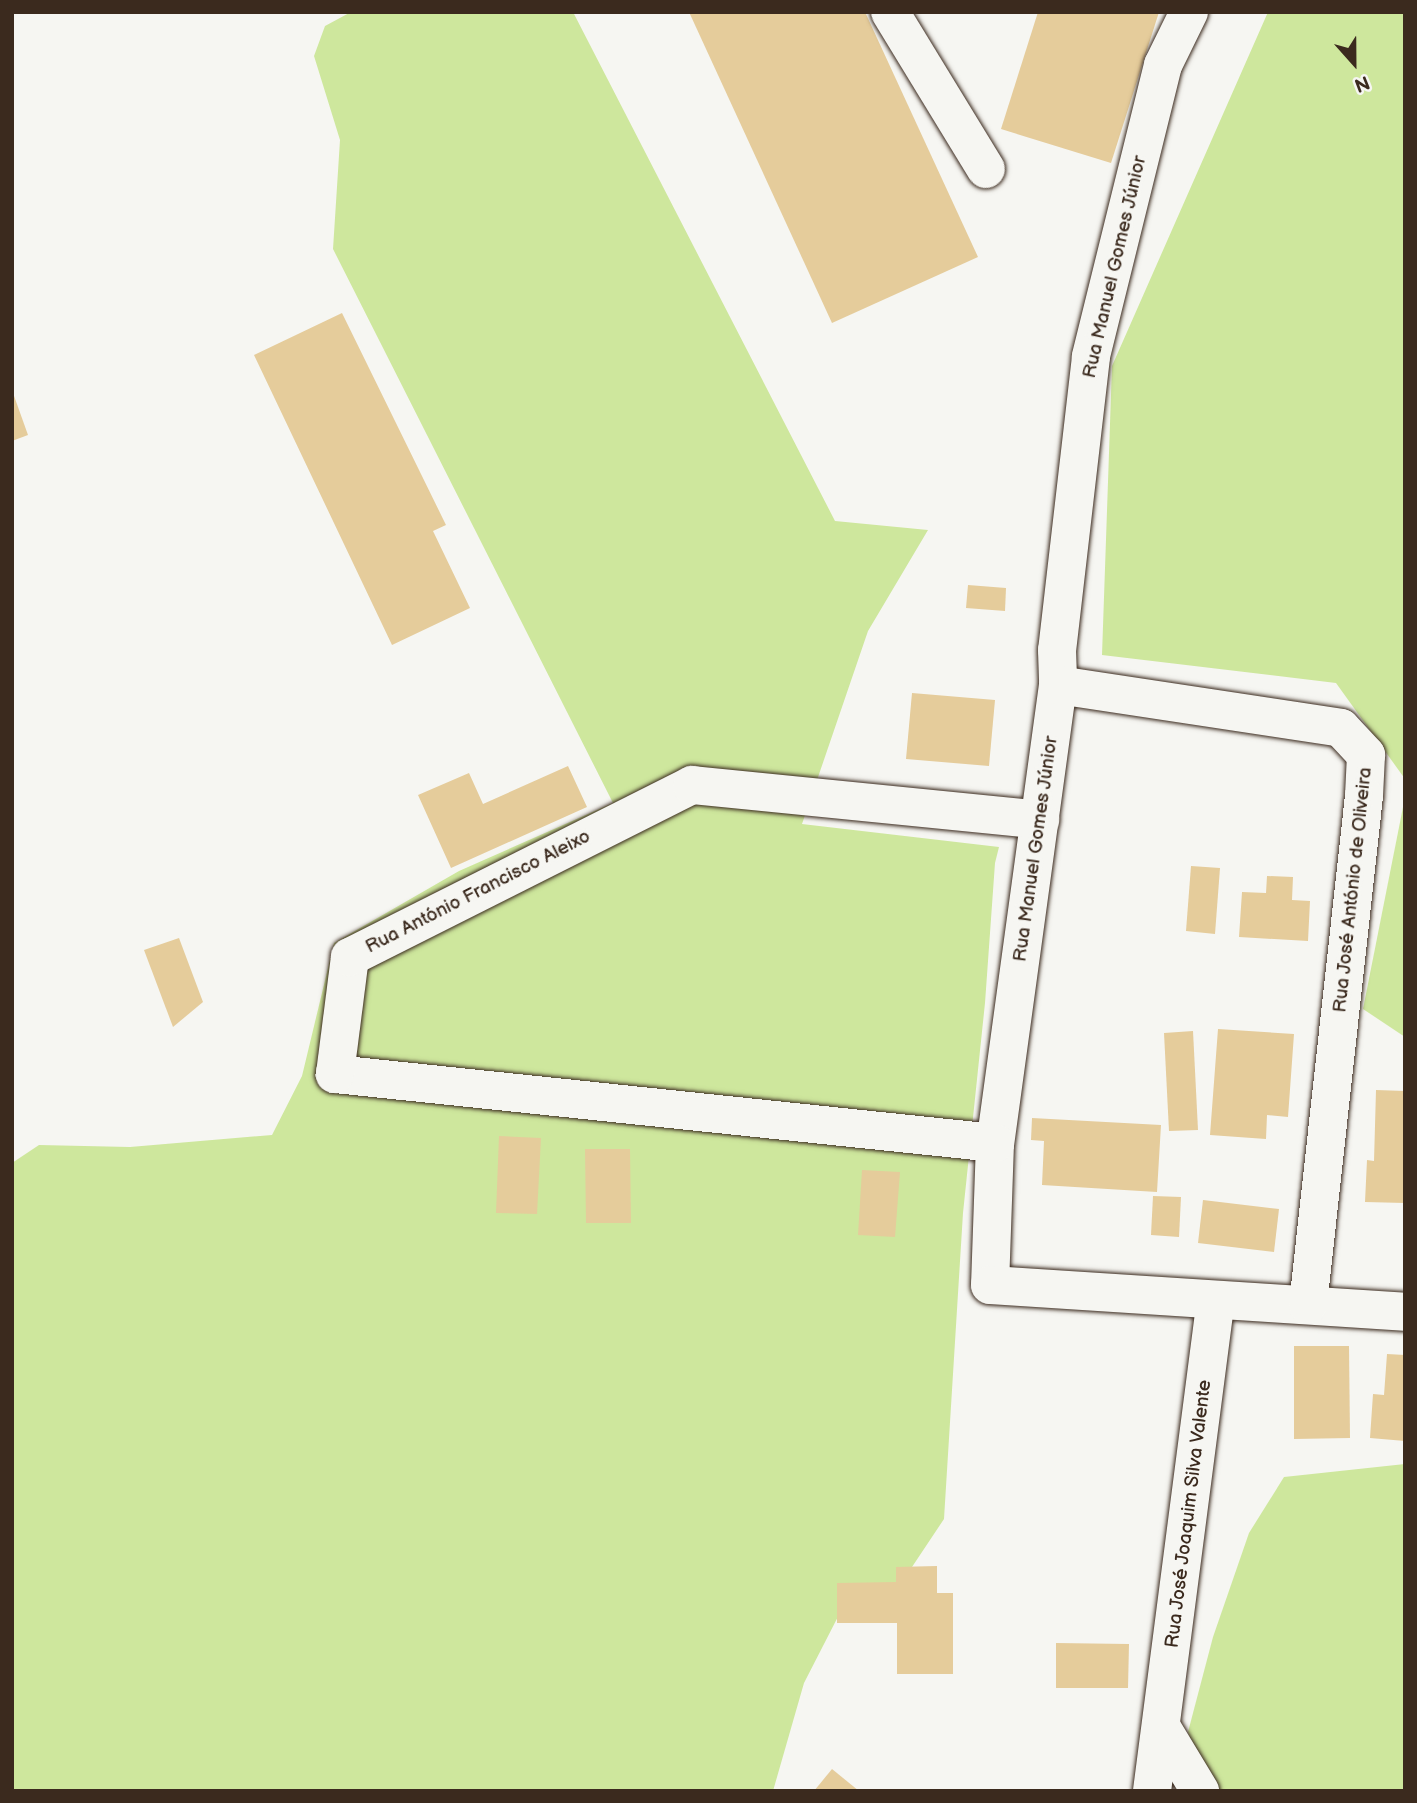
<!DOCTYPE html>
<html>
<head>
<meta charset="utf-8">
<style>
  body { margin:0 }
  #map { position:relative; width:1417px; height:1803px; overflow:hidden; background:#f6f6f2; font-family:"Balsamiq Sans",sans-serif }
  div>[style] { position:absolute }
  .green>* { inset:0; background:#cee79d }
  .building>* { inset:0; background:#e5cc9b }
  .roads { filter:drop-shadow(0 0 2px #3b2a1e) drop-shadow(0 0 2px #3b2a1e) }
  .minor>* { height:38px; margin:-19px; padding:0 19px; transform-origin:19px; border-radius:19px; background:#f6f6f2 }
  span { translate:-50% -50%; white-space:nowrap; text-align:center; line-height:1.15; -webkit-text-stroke:7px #f6f6f2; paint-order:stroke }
  .street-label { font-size:19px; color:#3b2a1e }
  .frame { position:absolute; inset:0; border:14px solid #3b2a1e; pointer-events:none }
  .north { position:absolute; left:1319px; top:28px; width:70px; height:70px; -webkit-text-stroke:5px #f6f6f2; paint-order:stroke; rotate:159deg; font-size:19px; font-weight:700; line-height:28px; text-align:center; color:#3b2a1e }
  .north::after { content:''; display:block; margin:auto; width:24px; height:32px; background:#3b2a1e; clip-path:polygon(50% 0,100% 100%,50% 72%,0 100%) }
</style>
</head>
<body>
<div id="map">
  <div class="green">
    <div style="clip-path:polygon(351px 12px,573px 12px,835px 521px,928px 530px,868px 631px,802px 824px,999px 847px,995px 863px,985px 1003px,963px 1213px,944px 1519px,902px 1582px,844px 1605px,804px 1683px,773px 1791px,12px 1791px,12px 1163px,39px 1145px,130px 1147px,272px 1135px,302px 1076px,334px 943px,459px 871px,613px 803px,333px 249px,340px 140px,314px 56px,325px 26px)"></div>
    <div style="clip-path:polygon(1268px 12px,1405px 12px,1405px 779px,1336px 683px,1102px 655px,1112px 366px)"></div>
    <div style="clip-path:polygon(1405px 797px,1405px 1037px,1363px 1009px)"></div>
    <div style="clip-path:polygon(1405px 1464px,1405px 1791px,1207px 1791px,1188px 1732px,1213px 1637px,1249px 1533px,1284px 1477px)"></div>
  </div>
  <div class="building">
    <div style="clip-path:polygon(689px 12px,865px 12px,978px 257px,832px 323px)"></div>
    <div style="clip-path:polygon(1038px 12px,1159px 12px,1111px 163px,1001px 129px)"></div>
    <div style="clip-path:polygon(342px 313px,446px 525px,433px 531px,470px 608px,392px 645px,254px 355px)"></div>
    <div style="clip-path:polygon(13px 393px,28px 435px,12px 441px,12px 394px)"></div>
    <div style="clip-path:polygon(968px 585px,1006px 588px,1005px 611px,966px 608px)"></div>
    <div style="clip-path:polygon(912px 693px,995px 700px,989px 766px,906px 759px)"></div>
    <div style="clip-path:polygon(568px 766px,587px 807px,451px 868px,418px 795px,469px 773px,483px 804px)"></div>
    <div style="clip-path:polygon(1191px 866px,1220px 868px,1215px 934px,1186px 931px)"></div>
    <div style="clip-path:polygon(1267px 876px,1293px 877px,1292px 900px,1310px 901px,1308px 941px,1239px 937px,1242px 892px,1266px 893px)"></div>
    <div style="clip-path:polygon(179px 938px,203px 1002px,173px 1027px,144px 950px)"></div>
    <div style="clip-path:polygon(1218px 1029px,1294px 1034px,1288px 1117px,1267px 1115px,1266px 1139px,1210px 1135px)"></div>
    <div style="clip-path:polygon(1193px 1031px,1198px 1130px,1169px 1131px,1164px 1033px)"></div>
    <div style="clip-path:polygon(1376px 1090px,1405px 1091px,1405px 1203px,1365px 1202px,1367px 1160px,1374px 1161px)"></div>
    <div style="clip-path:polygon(1032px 1118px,1161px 1125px,1157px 1192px,1042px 1185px,1044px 1141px,1031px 1140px)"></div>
    <div style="clip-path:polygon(499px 1136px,541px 1138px,537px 1214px,496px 1213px)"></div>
    <div style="clip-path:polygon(585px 1149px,630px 1149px,631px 1223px,586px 1223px)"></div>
    <div style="clip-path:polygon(862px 1170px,900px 1172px,895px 1237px,858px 1235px)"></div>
    <div style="clip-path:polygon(1153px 1196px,1181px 1197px,1179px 1237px,1151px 1235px)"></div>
    <div style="clip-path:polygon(1203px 1200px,1279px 1209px,1274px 1252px,1198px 1243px)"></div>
    <div style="clip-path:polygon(1294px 1346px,1349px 1346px,1350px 1438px,1294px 1439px)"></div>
    <div style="clip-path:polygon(1387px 1354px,1405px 1355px,1405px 1441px,1370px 1438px,1373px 1394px,1384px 1395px)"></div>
    <div style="clip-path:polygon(937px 1566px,937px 1593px,953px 1593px,953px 1674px,897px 1674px,897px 1623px,837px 1623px,837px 1583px,896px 1582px,896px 1567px)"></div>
    <div style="clip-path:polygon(1056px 1643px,1129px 1644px,1128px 1688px,1056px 1688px)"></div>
    <div style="clip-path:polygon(832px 1769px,859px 1791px,814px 1791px)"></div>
  </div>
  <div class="roads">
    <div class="minor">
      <div style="left:890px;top:12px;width:184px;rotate:58.6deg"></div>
      <div style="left:1189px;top:12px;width:59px;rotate:116.1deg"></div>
      <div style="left:1163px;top:65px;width:301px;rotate:103.9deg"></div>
      <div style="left:1091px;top:357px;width:295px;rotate:96.6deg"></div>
      <div style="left:1057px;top:650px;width:35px;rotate:88deg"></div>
      <div style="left:1058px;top:685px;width:462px;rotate:97.8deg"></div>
      <div style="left:995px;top:1143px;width:142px;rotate:92deg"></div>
      <div style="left:990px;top:1285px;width:416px;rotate:3.7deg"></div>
      <div style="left:1058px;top:685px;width:286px;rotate:8.6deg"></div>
      <div style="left:1341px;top:728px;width:37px;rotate:47deg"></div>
      <div style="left:1366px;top:755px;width:41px;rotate:92.8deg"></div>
      <div style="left:1364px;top:796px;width:512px;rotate:96.28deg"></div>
      <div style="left:995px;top:1143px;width:664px;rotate:-174.03deg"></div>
      <div style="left:335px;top:1074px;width:118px;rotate:-82.7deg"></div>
      <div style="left:350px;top:957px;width:383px;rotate:-26.7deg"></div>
      <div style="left:692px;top:785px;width:350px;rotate:5.7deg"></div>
      <div style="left:1162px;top:1728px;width:74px;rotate:58.9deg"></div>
      <div style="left:1152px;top:1791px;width:495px;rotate:-82.6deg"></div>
    </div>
  </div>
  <div class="street-label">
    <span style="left:1115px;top:267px;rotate:-77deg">Rua Manuel Gomes Júnior</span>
    <span style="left:1036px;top:849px;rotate:-82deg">Rua Manuel Gomes Júnior</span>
    <span style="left:1353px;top:890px;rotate:-84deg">Rua José António de Oliveira</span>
    <span style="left:478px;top:892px;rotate:-27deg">Rua António Francisco Aleixo</span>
    <span style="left:1189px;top:1514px;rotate:-83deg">Rua José Joaquim Silva Valente</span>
  </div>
  <div class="frame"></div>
  <div class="north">N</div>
</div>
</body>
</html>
